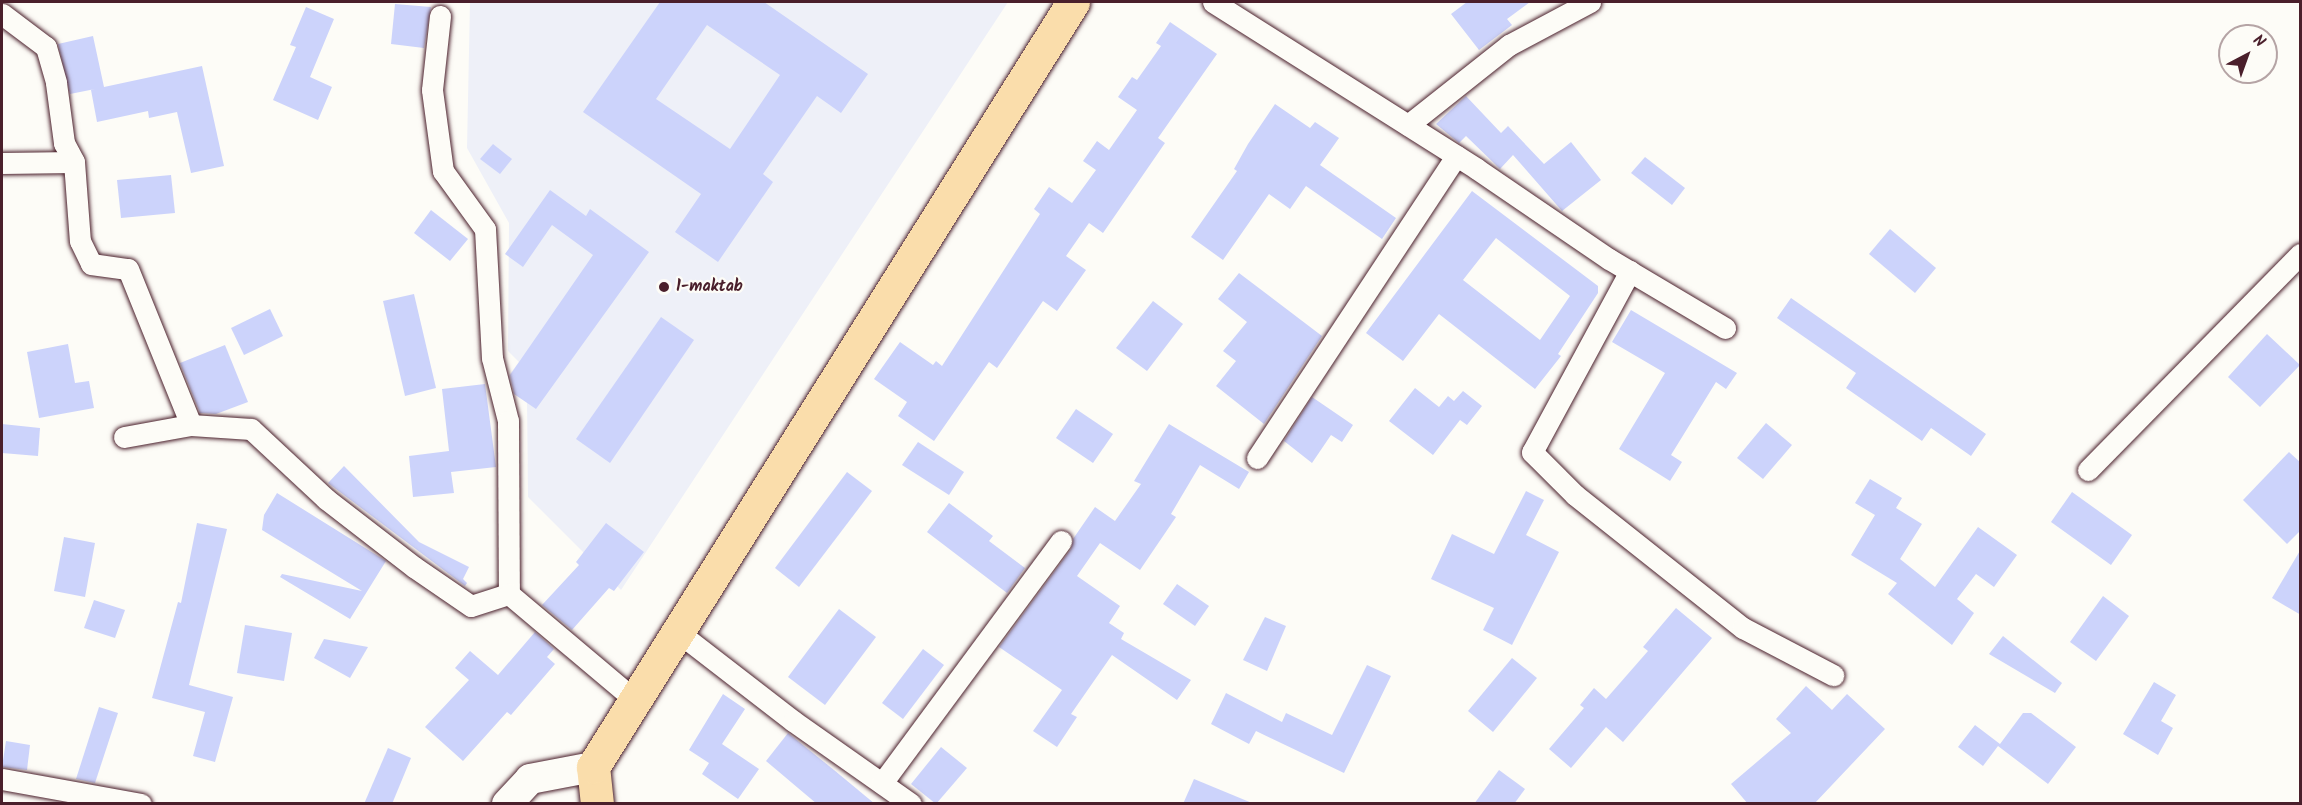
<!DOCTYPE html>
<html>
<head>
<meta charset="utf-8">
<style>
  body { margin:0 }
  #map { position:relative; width:2302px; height:805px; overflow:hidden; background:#fdfcf7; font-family:Kalam,sans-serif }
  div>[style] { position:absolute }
  .built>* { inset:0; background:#eef0f8 }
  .building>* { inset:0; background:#ccd3fb }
  .roads { filter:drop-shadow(0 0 2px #4a1f2b) drop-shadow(0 0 2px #4a1f2b) }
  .street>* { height:21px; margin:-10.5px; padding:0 10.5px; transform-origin:10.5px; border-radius:10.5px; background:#fdfcf7 }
  .secondary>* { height:30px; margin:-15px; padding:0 15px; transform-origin:15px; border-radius:15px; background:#fdfcf7 }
  .primary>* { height:33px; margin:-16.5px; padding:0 16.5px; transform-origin:16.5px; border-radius:16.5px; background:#faddab }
  .dots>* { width:16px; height:16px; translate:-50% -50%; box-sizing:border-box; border:3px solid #fdfcf7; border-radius:50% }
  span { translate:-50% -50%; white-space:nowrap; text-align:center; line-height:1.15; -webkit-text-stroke:4.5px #fdfcf7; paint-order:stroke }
  .poi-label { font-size:16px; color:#4a1f2b; font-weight:700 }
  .left { translate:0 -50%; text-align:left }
  .frame { position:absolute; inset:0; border:3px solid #4a1f2b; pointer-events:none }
  .north { position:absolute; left:2218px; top:24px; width:60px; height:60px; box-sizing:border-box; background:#fdfcf7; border:2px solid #b5a4a5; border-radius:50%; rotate:41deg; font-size:16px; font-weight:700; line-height:24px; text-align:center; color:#4a1f2b }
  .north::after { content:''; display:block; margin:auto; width:21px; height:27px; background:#4a1f2b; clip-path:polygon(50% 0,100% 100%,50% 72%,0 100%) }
</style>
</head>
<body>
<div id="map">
  <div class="built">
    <div style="clip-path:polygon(470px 2px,1008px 2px,621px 590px,528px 497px,527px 400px,505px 380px,519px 362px,508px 351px,509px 223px,467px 148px)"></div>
  </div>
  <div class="building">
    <div style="clip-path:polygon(evenodd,660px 2px,764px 2px,868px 74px,841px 113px,817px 96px,763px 174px,773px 182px,718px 262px,675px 232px,701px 194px,583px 112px,660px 2px,707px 25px,780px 75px,730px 149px,656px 99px,707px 25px)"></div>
    <div style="clip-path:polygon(1467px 2px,1530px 2px,1507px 19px,1512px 25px,1479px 50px,1451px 14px)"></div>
    <div style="clip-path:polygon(395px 4px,431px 7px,424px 48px,391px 44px)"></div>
    <div style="clip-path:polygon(306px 7px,334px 19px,310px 77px,332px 87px,318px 120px,273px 100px,296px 47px,290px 45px)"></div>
    <div style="clip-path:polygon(1170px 22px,1217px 54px,1158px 138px,1165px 143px,1103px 233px,1089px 223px,1066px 256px,1086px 270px,1057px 311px,1043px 301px,997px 368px,989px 362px,934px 441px,898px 416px,907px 402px,874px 379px,900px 342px,933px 365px,936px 361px,942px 366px,1040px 214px,1034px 209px,1049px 187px,1072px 203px,1096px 170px,1083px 161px,1097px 141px,1109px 150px,1137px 110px,1118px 97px,1132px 77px,1137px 80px,1161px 46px,1156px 43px)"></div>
    <div style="clip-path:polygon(93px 36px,104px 87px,202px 66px,224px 166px,191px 173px,177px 112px,149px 118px,148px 111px,97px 122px,91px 90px,95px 89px,70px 94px,58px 44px)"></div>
    <div style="clip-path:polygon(1466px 96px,1501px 133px,1508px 126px,1544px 164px,1571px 142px,1601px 180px,1562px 211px,1513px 155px,1500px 169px,1466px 136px,1459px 143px,1436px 124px)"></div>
    <div style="clip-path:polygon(1275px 104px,1310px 128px,1315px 122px,1339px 138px,1320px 165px,1396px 218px,1382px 239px,1306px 186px,1290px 209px,1269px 194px,1223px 260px,1191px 237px,1237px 171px,1234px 169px,1248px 144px)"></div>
    <div style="clip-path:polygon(493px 144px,512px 159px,500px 174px,480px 159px)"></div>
    <div style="clip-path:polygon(1645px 157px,1685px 188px,1672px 205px,1631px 173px)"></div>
    <div style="clip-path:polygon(171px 175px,175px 213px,121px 218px,117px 180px)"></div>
    <div style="clip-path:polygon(550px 190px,586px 216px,590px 209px,649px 252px,536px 409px,514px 394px,510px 375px,593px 255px,552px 225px,523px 267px,505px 254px)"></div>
    <div style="clip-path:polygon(evenodd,1472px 191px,1598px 286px,1598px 293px,1558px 354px,1561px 356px,1535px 389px,1439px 314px,1403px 361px,1366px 333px,1472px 191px,1496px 238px,1570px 296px,1540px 340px,1463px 280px,1496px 238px)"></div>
    <div style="clip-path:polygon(431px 210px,468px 239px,450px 261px,414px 233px)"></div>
    <div style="clip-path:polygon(1890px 229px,1936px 268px,1915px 293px,1869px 254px)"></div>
    <div style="clip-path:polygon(1239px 273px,1322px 336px,1264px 424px,1216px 386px,1236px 361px,1223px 351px,1247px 322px,1218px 299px)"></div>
    <div style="clip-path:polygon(414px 294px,436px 388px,405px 396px,383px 301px)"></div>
    <div style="clip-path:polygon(1791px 298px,1986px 434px,1971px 456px,1931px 428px,1922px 441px,1846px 388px,1856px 373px,1777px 318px)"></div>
    <div style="clip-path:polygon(1153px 301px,1183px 324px,1147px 371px,1116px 348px)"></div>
    <div style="clip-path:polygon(270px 309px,283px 336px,244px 355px,231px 328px)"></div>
    <div style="clip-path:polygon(1631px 310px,1737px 373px,1726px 389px,1716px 382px,1671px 455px,1682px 462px,1670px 481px,1619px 449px,1665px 373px,1612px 342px)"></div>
    <div style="clip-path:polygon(661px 317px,694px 340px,610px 463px,576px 439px)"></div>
    <div style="clip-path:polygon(2267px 334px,2300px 365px,2260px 407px,2228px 377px)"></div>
    <div style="clip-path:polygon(68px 344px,75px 383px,89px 381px,94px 408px,39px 418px,27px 352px)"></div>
    <div style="clip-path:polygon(225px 345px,248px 402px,216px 414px,200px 413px,180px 363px)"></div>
    <div style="clip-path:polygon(485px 384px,496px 467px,451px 472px,454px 493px,413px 497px,409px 456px,449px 451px,442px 389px)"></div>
    <div style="clip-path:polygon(1415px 388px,1439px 407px,1448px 396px,1454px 401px,1463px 391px,1482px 406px,1467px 425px,1460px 420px,1433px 455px,1389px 421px)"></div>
    <div style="clip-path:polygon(1312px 397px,1353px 425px,1342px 442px,1331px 435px,1312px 463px,1284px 441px)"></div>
    <div style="clip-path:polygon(1076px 409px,1113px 434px,1093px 463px,1056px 438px)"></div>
    <div style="clip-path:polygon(1766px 423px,1792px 445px,1763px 479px,1737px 458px)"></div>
    <div style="clip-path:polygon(2px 424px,40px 428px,38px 456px,2px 453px)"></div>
    <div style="clip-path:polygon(1169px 424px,1249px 472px,1239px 489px,1200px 465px,1171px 514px,1176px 517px,1140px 570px,1100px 543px,1077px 576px,1120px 606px,1109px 623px,1124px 633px,1121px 639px,1191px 680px,1177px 700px,1112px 655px,1071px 714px,1077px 717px,1057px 747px,1033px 731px,1062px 690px,999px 647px,1071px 549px,1073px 539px,1095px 507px,1115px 521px,1141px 484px,1134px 481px)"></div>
    <div style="clip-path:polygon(918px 442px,964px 472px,949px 495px,902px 465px)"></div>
    <div style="clip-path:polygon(2289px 452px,2301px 463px,2301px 530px,2287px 544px,2243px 500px)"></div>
    <div style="clip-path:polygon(344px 466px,419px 542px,469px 567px,463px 579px,467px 583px,465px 586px,328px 483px)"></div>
    <div style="clip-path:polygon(847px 472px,872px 491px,799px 587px,775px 568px)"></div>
    <div style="clip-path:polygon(1870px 479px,1902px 498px,1896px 508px,1922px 524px,1900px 559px,1935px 587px,1978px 527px,2017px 555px,1994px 587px,1976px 574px,1957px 599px,1974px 613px,1952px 645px,1888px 594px,1897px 583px,1851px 555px,1875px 515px,1855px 503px)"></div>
    <div style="clip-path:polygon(1526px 491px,1544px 500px,1526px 535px,1559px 552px,1512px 645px,1483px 630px,1494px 608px,1431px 579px,1452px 534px,1494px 554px)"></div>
    <div style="clip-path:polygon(2072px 492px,2132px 535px,2111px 565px,2051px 522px)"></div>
    <div style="clip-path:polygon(277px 493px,386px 561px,350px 619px,280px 577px,282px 574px,362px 591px,262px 530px,264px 515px)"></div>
    <div style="clip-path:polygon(949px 503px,993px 536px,989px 541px,1025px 568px,1007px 593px,927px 532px)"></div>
    <div style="clip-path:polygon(197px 523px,227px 529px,189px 685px,233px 697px,215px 762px,193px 756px,205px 712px,152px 698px,178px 602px,181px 603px)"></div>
    <div style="clip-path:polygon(606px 523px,644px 552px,614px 591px,609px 588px,572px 630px,542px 605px,579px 565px,576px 562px)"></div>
    <div style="clip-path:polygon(64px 537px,95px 543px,85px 597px,54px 591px)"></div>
    <div style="clip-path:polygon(2301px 549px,2301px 615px,2272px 598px)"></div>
    <div style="clip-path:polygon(1177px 584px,1209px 606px,1195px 626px,1163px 604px)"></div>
    <div style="clip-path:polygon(2103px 596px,2129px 616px,2096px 661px,2070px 642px)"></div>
    <div style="clip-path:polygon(94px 600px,125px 610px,115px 638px,84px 628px)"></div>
    <div style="clip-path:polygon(1676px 608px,1712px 638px,1623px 742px,1606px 727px,1571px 768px,1549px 749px,1584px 708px,1580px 705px,1594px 688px,1606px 699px,1648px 651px,1643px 647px)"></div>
    <div style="clip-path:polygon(839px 609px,876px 637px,825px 705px,788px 677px)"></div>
    <div style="clip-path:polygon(1265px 617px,1286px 626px,1267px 671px,1243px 660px)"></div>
    <div style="clip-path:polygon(245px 625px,292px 633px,284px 681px,237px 673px)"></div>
    <div style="clip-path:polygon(535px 632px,554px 649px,547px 657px,555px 664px,511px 715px,507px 712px,463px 761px,425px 727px,469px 680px,455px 668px,470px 651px,498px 675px)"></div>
    <div style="clip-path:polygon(2003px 636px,2062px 683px,2055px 693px,1989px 654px)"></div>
    <div style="clip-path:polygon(324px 639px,368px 647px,350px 678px,314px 658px)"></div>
    <div style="clip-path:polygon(923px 649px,944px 665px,903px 719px,882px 703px)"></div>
    <div style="clip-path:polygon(1512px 658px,1537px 678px,1493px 732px,1468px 711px)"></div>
    <div style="clip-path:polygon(1367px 665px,1391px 676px,1344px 773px,1256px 731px,1249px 744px,1211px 724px,1226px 693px,1282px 722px,1286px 713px,1332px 735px)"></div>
    <div style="clip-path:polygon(2154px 682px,2176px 695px,2161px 721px,2173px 728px,2158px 755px,2123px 734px)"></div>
    <div style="clip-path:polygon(1806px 686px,1832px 710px,1847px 694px,1885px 729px,1814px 804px,1748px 804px,1731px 784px,1791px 733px,1776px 719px)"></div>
    <div style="clip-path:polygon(723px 694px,745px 709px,722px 744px,759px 769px,738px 799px,702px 774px,709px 763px,689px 750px)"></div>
    <div style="clip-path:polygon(99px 707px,118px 713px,95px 783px,76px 779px)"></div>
    <div style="clip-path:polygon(2023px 713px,2031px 713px,2076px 747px,2048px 784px,1998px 746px,1983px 766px,1958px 747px,1975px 725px,2000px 744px)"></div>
    <div style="clip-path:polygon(788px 733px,834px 770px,875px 804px,817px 804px,766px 761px)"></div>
    <div style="clip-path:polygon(6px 741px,30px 745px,27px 770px,2px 767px)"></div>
    <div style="clip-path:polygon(941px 747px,967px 768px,936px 804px,911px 784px)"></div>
    <div style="clip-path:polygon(388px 748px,411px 758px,392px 804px,364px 804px)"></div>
    <div style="clip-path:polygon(1499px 770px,1525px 789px,1514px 804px,1474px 804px)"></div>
    <div style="clip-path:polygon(1194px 779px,1252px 803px,1252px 804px,1183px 804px)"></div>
  </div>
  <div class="roads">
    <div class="street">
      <div style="left:1213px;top:2px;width:312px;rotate:32.3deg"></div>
      <div style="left:1477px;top:169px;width:160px;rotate:34.3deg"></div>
      <div style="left:1609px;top:259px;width:135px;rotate:30.7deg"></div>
      <div style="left:2px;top:14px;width:55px;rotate:36.9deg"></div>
      <div style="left:46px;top:47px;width:37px;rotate:74deg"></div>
      <div style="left:56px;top:83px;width:61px;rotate:82.4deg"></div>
      <div style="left:64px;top:143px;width:21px;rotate:62deg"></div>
      <div style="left:74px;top:162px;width:79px;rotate:85.7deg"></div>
      <div style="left:80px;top:241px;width:25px;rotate:64deg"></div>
      <div style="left:91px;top:264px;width:37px;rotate:8deg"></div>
      <div style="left:128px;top:269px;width:168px;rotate:68deg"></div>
      <div style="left:440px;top:16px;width:74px;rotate:96.2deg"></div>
      <div style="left:432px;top:90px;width:82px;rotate:82.3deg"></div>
      <div style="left:443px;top:171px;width:72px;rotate:54.1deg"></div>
      <div style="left:485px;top:229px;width:129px;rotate:86.9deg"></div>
      <div style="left:492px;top:358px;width:65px;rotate:75.7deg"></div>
      <div style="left:508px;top:421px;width:173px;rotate:89.7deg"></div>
      <div style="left:1408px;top:125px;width:129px;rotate:-38.4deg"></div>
      <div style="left:1509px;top:45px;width:92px;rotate:-28deg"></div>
      <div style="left:2px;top:163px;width:72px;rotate:-0.8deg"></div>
      <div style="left:1630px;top:271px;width:206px;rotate:118.4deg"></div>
      <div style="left:1532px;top:452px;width:61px;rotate:45deg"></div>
      <div style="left:1575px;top:495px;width:214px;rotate:38.4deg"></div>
      <div style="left:1743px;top:628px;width:102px;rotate:27.6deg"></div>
      <div style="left:124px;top:437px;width:68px;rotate:-10.2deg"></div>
      <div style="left:191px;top:425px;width:60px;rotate:3.8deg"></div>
      <div style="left:251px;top:429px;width:103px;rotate:43deg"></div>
      <div style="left:326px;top:499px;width:111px;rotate:37.7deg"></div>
      <div style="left:414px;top:567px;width:69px;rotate:34.4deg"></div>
      <div style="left:471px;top:606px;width:40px;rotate:-18deg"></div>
      <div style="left:509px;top:594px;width:165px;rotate:40.1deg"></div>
      <div style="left:1257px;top:458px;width:362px;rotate:-56.6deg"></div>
      <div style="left:2088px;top:470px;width:303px;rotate:-45.5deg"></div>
      <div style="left:678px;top:632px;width:145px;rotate:37.7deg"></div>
      <div style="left:793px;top:721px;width:144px;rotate:35.1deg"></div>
      <div style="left:2px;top:779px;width:141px;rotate:10.2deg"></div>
      <div style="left:882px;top:783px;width:301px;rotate:-53.5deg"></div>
    </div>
    <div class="secondary">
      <div style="left:507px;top:804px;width:34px;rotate:-47deg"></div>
      <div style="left:530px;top:779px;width:64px;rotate:-10.8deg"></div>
    </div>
    <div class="primary">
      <div style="left:597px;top:804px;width:37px;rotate:-96deg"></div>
      <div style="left:593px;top:767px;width:903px;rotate:-57.89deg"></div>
    </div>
  </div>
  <div class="dots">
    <div style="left:664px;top:287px;background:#4a1f2b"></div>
  </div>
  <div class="poi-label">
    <span class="left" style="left:676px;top:287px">1-maktab</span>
  </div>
  <div class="frame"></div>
  <div class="north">N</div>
</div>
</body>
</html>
